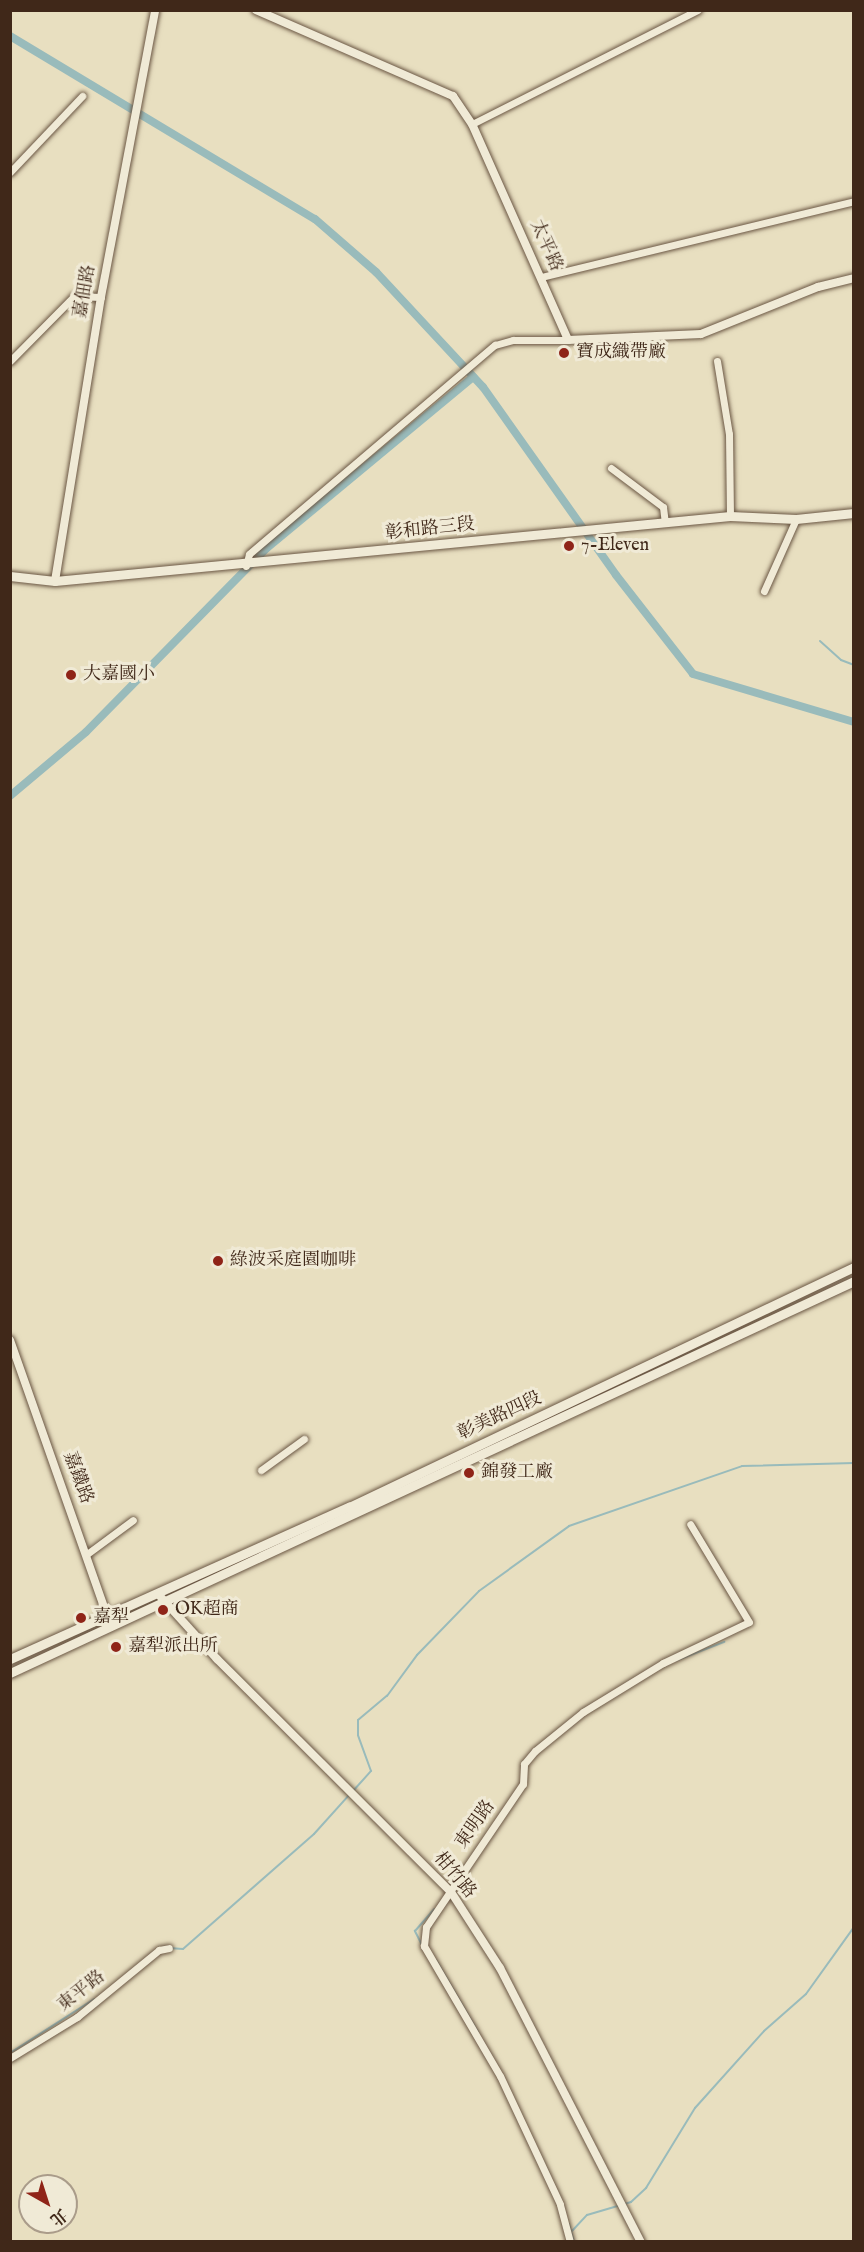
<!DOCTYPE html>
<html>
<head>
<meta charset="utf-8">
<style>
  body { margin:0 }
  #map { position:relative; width:864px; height:2252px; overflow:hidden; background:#e8dfc0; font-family:"IM FELL English","Noto Serif TC",serif }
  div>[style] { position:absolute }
  .stream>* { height:2px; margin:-1px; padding:0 1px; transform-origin:1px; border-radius:1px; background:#9bb }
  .canal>* { height:8px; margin:-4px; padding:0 4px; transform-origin:4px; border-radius:4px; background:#9bb }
  .roads { filter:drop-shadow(0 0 2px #6a5643) drop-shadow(0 0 2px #6a5643) }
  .minor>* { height:7px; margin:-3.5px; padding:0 3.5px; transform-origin:3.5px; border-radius:3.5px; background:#f0ead6 }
  .tertiary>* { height:8px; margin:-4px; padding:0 4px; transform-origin:4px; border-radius:4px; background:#f0ead6 }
  .secondary>* { height:9px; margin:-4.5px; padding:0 4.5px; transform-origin:4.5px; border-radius:4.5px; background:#f0ead6 }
  .dots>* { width:16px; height:16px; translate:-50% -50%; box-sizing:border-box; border:3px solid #f0ead6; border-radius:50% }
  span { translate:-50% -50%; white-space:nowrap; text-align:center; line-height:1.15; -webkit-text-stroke:6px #f0ead6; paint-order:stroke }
  .street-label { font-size:18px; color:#402819 }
  .poi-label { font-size:18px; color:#402819 }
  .left { translate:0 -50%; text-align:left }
  .frame { position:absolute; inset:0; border:12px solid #402819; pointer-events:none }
  .north { position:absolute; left:18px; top:2174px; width:60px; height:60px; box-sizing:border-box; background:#f0ead6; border:2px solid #aa9c8a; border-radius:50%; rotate:141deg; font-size:16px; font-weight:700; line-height:24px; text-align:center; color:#402819 }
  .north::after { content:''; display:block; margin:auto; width:21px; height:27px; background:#8f2418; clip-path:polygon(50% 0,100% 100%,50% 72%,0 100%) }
</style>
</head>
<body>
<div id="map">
  <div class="stream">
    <div style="left:820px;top:641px;width:28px;rotate:42deg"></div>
    <div style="left:841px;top:660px;width:14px;rotate:21deg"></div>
    <div style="left:675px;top:1661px;width:53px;rotate:-21.2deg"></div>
    <div style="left:353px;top:1791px;width:27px;rotate:-48deg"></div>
    <div style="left:371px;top:1771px;width:38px;rotate:-110deg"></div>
    <div style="left:358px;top:1735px;width:15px;rotate:-90deg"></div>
    <div style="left:358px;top:1720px;width:38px;rotate:-40deg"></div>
    <div style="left:387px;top:1696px;width:51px;rotate:-53.8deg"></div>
    <div style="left:417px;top:1655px;width:89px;rotate:-45.9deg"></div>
    <div style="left:479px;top:1591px;width:111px;rotate:-35.8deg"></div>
    <div style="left:569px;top:1526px;width:183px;rotate:-19.1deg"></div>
    <div style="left:742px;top:1466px;width:112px;rotate:-1.5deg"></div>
    <div style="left:422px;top:1945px;width:16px;rotate:-117deg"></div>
    <div style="left:415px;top:1931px;width:29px;rotate:-49deg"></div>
    <div style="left:169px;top:1948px;width:14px;rotate:4deg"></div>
    <div style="left:183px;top:1949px;width:174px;rotate:-41.3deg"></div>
    <div style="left:314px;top:1834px;width:52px;rotate:-48.1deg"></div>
    <div style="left:436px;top:1960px;width:83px;rotate:59.7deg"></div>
    <div style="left:10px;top:2053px;width:100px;rotate:-32.7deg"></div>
    <div style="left:569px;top:2224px;width:19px;rotate:74deg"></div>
    <div style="left:572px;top:2231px;width:22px;rotate:-47deg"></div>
    <div style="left:587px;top:2215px;width:46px;rotate:-16.5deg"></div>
    <div style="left:631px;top:2202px;width:21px;rotate:-43deg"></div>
    <div style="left:646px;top:2188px;width:94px;rotate:-58.5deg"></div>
    <div style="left:695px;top:2108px;width:103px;rotate:-48.1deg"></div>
    <div style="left:764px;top:2031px;width:56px;rotate:-41.4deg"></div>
    <div style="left:806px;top:1994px;width:82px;rotate:-54.4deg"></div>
  </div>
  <div class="canal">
    <div style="left:10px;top:36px;width:356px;rotate:31deg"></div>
    <div style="left:315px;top:219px;width:81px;rotate:41deg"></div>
    <div style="left:376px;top:272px;width:157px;rotate:47.1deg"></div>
    <div style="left:483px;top:387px;width:230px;rotate:54.7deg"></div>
    <div style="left:616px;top:575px;width:125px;rotate:52.1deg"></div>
    <div style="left:693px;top:674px;width:168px;rotate:16.6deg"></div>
    <div style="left:10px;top:796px;width:99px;rotate:-40.1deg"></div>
    <div style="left:86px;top:732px;width:258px;rotate:-45.5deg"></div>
    <div style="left:267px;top:548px;width:268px;rotate:-39.7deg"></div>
  </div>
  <div class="roads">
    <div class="minor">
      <div style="left:472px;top:124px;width:253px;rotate:-26.8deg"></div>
      <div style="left:10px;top:172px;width:105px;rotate:-46.5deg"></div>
      <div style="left:541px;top:277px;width:322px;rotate:-13.6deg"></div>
      <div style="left:10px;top:361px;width:91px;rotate:-45.4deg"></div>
      <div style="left:74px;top:296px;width:27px;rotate:2deg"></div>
      <div style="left:717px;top:361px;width:74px;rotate:80.7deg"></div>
      <div style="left:729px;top:434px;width:82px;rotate:89.3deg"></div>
      <div style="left:611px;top:468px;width:65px;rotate:36.9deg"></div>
      <div style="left:663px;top:507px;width:16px;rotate:83deg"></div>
      <div style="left:246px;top:566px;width:12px;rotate:-76deg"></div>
      <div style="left:249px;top:554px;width:323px;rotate:-40.4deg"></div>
      <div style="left:495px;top:345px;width:19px;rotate:-16deg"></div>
      <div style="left:513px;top:340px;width:55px"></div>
      <div style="left:764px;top:591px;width:79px;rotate:-66deg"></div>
      <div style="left:261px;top:1470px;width:53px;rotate:-35.8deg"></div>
      <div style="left:87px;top:1554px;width:57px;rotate:-36.5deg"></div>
      <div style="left:10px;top:2058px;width:79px;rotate:-31.5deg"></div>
      <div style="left:77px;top:2017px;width:106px;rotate:-39.3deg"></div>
      <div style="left:159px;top:1950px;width:10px;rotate:-11deg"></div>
      <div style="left:570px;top:2242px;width:39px;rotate:-105deg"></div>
      <div style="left:560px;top:2204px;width:141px;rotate:-115.1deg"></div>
      <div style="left:500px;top:2076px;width:151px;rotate:-120.3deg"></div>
      <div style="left:424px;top:1946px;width:19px;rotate:-84deg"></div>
      <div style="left:426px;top:1927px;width:173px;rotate:-55.9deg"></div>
      <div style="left:523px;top:1784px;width:20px;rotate:-87deg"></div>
      <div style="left:524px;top:1764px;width:17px;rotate:-50deg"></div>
      <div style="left:535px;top:1751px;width:62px;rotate:-39.1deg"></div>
      <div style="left:583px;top:1712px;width:94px;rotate:-31.5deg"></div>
      <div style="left:663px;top:1663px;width:95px;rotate:-25.5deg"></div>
      <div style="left:749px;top:1622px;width:114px;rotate:-121deg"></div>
    </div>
    <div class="tertiary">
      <div style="left:256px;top:10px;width:215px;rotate:23.6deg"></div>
      <div style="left:453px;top:96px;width:34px;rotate:56deg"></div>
      <div style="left:472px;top:124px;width:236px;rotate:66deg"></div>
      <div style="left:568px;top:340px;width:133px;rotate:-2.6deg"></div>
      <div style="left:701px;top:334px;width:126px;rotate:-21.9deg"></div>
      <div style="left:818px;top:287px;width:37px;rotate:-14deg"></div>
      <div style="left:55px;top:581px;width:288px;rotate:-80.8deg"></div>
      <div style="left:101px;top:297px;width:292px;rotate:-79.3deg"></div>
      <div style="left:10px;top:1340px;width:304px;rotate:70.6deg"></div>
      <div style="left:158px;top:1594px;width:88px;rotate:47.8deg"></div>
      <div style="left:217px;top:1659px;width:330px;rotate:44.9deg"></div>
      <div style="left:451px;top:1892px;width:90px;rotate:57.2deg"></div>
      <div style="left:500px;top:1968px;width:308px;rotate:62.8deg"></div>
    </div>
    <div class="secondary">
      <div style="left:10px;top:576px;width:45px;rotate:6.3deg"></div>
      <div style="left:55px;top:581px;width:678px;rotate:-5.5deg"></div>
      <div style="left:730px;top:516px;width:66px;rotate:2.6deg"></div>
      <div style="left:796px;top:519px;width:58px;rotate:-5.9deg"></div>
      <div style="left:10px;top:1659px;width:372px;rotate:-24.2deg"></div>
      <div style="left:349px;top:1507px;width:559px;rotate:-25.42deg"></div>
      <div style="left:10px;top:1673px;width:931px;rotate:-24.91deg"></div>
    </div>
  </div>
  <div class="dots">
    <div style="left:564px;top:353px;background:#8f2418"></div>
    <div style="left:569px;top:546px;background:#8f2418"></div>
    <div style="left:71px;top:675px;background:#8f2418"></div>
    <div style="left:218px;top:1261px;background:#8f2418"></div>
    <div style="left:469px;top:1473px;background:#8f2418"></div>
    <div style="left:163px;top:1610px;background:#8f2418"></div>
    <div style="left:81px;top:1618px;background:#8f2418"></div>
    <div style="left:116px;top:1647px;background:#8f2418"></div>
  </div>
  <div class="street-label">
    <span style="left:545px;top:246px;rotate:66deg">太平路</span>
    <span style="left:86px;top:292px;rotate:-80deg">嘉佃路</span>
    <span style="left:430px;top:530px;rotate:-6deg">彰和路三段</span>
    <span style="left:500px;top:1417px;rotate:-25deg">彰美路四段</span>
    <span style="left:77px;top:1478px;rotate:70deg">嘉鐵路</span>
    <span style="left:476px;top:1825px;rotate:-55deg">東明路</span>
    <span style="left:454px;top:1876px;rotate:50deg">柑竹路</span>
    <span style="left:82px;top:1992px;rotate:-38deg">東平路</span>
  </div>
  <div class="poi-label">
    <span class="left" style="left:576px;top:353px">寶成織帶廠</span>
    <span class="left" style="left:581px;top:546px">7-Eleven</span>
    <span class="left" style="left:83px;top:675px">大嘉國小</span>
    <span class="left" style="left:230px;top:1261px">綠波采庭園咖啡</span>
    <span class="left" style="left:481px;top:1473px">錦發工廠</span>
    <span class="left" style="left:175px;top:1610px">OK超商</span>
    <span class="left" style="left:93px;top:1618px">嘉犁</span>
    <span class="left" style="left:128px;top:1647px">嘉犁派出所</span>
  </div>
  <div class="frame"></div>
  <div class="north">北</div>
</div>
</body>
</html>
